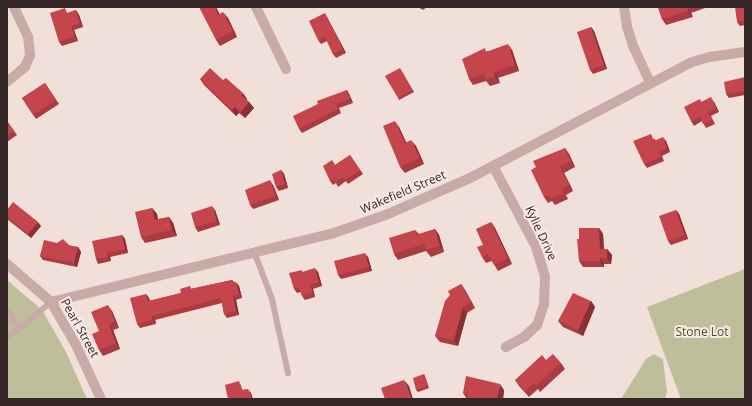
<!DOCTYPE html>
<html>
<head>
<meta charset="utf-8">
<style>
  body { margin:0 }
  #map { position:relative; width:752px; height:406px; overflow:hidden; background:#f1dfda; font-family:"Open Sans",sans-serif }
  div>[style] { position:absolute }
  .green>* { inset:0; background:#bebf9a }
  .service>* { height:6px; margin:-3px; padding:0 3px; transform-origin:3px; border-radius:3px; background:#c8aba6 }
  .minor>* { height:10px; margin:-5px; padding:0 5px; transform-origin:5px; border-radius:5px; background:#c8aba6 }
  .tertiary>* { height:10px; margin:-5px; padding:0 5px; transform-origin:5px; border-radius:5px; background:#c8aba6 }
  .wall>* { inset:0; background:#a93b41 }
  .shaded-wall>* { inset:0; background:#893035 }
  .building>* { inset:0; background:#c4454c }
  span { translate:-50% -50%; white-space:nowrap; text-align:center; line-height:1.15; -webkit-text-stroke:4px #f9eae6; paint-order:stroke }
  .street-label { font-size:12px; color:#352727 }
  .park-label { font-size:12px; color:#50522b }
  .frame { position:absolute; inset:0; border:8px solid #352727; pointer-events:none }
</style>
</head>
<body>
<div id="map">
  <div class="green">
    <div style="clip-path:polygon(745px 269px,745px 399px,681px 399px,647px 307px)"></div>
    <div style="clip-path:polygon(7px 280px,42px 310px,66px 352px,87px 399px,7px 399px)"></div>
    <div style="clip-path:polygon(654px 354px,663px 359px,667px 392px,665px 399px,621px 399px,646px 359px)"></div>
  </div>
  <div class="service">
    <div style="left:255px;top:254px;width:48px;rotate:69.3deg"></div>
    <div style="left:272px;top:299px;width:76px;rotate:77.8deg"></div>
    <div style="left:7px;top:310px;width:22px;rotate:54deg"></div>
    <div style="left:20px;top:328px;width:40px;rotate:-40deg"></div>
    <div style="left:7px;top:337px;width:16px;rotate:-35deg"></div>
  </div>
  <div class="minor">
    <div style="left:256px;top:7px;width:69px;rotate:64.2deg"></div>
    <div style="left:624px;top:7px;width:20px;rotate:81deg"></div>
    <div style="left:627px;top:27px;width:22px;rotate:72deg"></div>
    <div style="left:634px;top:48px;width:38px;rotate:65deg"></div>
    <div style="left:7px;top:82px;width:23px;rotate:-40deg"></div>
    <div style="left:25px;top:67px;width:13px;rotate:-67deg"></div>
    <div style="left:30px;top:55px;width:18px;rotate:-96deg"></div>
    <div style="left:28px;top:37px;width:33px;rotate:-115deg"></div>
    <div style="left:493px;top:166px;width:92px;rotate:62deg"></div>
    <div style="left:536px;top:247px;width:31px;rotate:73deg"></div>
    <div style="left:545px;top:277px;width:27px;rotate:92deg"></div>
    <div style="left:544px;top:304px;width:22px;rotate:108deg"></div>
    <div style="left:537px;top:325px;width:18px;rotate:137deg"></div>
    <div style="left:524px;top:337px;width:21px;rotate:151deg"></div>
    <div style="left:51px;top:302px;width:48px;rotate:59.7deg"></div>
    <div style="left:75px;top:343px;width:62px;rotate:65.1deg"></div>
  </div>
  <div class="tertiary">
    <div style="left:7px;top:264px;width:58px;rotate:40.8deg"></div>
    <div style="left:51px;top:302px;width:288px;rotate:-13.7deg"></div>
    <div style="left:331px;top:234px;width:60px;rotate:-19.3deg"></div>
    <div style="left:388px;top:214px;width:90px;rotate:-23.7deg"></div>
    <div style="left:470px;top:178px;width:250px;rotate:-27.6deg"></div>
    <div style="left:692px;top:62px;width:18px;rotate:-16deg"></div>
    <div style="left:709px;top:57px;width:36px;rotate:-8deg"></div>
  </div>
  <div class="wall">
    <div style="clip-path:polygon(216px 7px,219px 14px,228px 18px,237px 37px,220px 46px,216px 40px)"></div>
    <div style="clip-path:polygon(418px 7px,427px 7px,423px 10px)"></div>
    <div style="clip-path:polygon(658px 7px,708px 7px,691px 13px,693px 17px,666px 25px,662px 19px)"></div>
    <div style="clip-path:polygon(745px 7px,745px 25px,740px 26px,737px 22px)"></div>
    <div style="clip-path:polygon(76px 10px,79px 15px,83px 27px,74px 30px,78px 41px,62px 46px,59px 42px,68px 13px)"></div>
    <div style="clip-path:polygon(327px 17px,346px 53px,336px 58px,333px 54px,327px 41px,321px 44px,318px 40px)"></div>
    <div style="clip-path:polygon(591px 27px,594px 31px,607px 69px,593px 74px,590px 70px)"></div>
    <div style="clip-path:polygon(512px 50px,519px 71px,498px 78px,500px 83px,490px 86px,486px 81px,473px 85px,469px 79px,487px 51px)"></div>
    <div style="clip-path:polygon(401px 70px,414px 92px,399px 100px,398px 98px)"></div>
    <div style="clip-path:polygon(745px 77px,745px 95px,729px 98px,726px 94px)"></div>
    <div style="clip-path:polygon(200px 79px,223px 80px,247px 99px,247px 100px,249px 102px,254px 108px,245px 118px,239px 113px,236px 116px,204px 85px)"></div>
    <div style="clip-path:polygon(45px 83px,59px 104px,36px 119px,22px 98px)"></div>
    <div style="clip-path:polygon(347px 90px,349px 94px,353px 103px,339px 108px,341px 113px,302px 133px,299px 129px,318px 104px)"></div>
    <div style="clip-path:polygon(702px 102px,714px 102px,719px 112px,711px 116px,715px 124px,706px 128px,702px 121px,694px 126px,691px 121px)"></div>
    <div style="clip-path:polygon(7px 121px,17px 135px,7px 142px)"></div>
    <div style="clip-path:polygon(399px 127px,406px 142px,416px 146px,424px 164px,405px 173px,400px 167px)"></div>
    <div style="clip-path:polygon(654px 138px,655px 140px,666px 141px,670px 152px,662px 156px,664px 161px,647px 168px,644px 164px)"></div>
    <div style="clip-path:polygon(565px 148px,569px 154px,575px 167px,564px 173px,573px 191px,566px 195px,568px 199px,555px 205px,552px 201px,548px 203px,544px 197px,536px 167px)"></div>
    <div style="clip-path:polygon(350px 155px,363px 174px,348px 184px,346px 181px,338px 187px,336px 183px,333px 185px,330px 181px,335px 165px)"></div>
    <div style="clip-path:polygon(281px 170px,284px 174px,288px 188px,279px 191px,276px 187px)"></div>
    <div style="clip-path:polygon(273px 185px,279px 200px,253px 209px,250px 205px)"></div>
    <div style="clip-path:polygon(152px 208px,157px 214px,158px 219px,169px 217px,173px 223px,177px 236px,145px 243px,141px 237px)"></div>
    <div style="clip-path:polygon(7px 210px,41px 226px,31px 238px,7px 219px)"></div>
    <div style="clip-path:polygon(215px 210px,220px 225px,198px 232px,195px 227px)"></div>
    <div style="clip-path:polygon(676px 210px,679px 214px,688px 239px,671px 245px,668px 241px)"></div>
    <div style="clip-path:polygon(491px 222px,495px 228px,512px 264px,498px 271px,492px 261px,486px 263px,482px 257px,483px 245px)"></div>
    <div style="clip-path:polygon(599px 228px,603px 234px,604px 249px,607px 249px,612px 255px,611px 264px,604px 264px,604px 267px,583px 267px,579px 261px,579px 239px)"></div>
    <div style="clip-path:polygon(435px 229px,439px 235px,444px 252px,431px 257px,426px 251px,398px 260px,394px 254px,415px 230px,419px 234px)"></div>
    <div style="clip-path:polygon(122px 235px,125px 239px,128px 253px,110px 257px,111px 261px,98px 264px,96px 259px)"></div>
    <div style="clip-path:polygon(57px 243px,78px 247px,81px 252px,77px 267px,43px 260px,40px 256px)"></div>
    <div style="clip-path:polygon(368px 257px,372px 271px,341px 279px,338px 275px)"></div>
    <div style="clip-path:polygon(303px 272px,318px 272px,322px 286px,313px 289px,315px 297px,305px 300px,302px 296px,301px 292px,297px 293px,294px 289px)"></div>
    <div style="clip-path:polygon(232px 280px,234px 282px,239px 286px,242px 298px,236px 300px,239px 315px,227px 318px,224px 314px,222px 303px,155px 320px,156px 324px,140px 328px,137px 324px,146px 294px,149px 298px,150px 301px,181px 293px,190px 286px,191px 289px)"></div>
    <div style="clip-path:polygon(461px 284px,465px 290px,475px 308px,467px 313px,458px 346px,440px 342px,435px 336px)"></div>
    <div style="clip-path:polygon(591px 301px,595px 307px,583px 336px,563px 327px,558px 321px)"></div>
    <div style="clip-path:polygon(112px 311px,119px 328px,113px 330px,120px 349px,103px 356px,99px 350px,99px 331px)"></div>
    <div style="clip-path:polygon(561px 363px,565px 369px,540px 392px,538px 389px,529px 397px,519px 386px,515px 380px)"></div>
    <div style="clip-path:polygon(424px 374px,425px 376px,429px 388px,418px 392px,416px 390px)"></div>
    <div style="clip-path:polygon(504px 390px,503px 399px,467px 399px,463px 393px)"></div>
  </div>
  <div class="shaded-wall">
    <div style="clip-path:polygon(215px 7px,216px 7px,223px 21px,218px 15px)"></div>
    <div style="clip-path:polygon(687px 7px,691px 13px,693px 17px,688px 11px)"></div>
    <div style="clip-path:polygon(76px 10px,79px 15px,83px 27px,80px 23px)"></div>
    <div style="clip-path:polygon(223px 12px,228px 18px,237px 37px,233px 31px)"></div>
    <div style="clip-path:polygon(325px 13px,327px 17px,346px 53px,343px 49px)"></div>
    <div style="clip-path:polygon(71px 26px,74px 30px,78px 41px,75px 36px)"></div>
    <div style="clip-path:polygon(591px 27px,594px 31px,607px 69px,604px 65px)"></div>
    <div style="clip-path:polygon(508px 44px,512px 50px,519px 71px,515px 65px)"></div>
    <div style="clip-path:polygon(494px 72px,498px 78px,500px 83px,495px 77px)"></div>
    <div style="clip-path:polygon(347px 90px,349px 94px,353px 103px,350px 99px)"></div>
    <div style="clip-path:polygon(243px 93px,247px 99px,245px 101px,241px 95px)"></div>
    <div style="clip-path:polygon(711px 97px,714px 102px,719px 112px,716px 108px)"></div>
    <div style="clip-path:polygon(249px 102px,254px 108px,245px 118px,241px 112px)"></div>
    <div style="clip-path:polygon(235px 107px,239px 113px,236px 116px,232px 110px)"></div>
    <div style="clip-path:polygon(395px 121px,399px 127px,409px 149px,405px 143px)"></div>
    <div style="clip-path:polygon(663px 137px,666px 141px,670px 152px,667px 148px)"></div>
    <div style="clip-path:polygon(411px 140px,416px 146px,424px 164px,420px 158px)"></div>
    <div style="clip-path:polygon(565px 148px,569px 154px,575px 167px,571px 161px)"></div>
    <div style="clip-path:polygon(560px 167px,564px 173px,573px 191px,569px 185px)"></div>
    <div style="clip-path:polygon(281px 170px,284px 174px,288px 188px,285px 184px)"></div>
    <div style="clip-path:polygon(270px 180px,273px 185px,279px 200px,276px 196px)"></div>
    <div style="clip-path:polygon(212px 206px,215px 210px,220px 225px,217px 221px)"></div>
    <div style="clip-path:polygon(152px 208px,157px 214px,159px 226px,155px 220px)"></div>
    <div style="clip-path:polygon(676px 210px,679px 214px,688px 239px,685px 235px)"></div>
    <div style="clip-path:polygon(169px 217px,173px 223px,177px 236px,172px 230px)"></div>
    <div style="clip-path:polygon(38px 222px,41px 226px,31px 238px,28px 234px)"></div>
    <div style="clip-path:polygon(491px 222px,495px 228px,512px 264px,508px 258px)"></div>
    <div style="clip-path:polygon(599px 228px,603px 234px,604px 255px,600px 249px)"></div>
    <div style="clip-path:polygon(435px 229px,439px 235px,444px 252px,440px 246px)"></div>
    <div style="clip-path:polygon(122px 235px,125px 239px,128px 253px,125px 249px)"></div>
    <div style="clip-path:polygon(78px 247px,81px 252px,77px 267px,74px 263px)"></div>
    <div style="clip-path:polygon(607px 249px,612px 255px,611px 264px,607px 258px)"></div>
    <div style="clip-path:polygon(107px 253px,110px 257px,111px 261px,108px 257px)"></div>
    <div style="clip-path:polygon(365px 253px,368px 257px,372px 271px,369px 267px)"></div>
    <div style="clip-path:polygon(600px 258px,604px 264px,604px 267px,600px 261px)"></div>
    <div style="clip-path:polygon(315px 268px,318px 272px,322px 286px,319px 282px)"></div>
    <div style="clip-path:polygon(236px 282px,239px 286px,242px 298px,239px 294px)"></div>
    <div style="clip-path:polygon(461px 284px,465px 290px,475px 308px,471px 302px)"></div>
    <div style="clip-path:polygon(310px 285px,313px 289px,315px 297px,313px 293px)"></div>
    <div style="clip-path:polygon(146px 294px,149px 298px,151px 305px,148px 301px)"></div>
    <div style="clip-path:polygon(233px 296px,236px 300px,239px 315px,236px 311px)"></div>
    <div style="clip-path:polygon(591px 301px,595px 307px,583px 336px,578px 330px)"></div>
    <div style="clip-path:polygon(108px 305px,112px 311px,119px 328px,115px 321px)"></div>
    <div style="clip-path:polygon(463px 307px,467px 313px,458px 346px,454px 340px)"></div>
    <div style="clip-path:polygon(152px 316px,155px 320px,156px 324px,153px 320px)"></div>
    <div style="clip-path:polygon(109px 324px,113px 330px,120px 349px,116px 343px)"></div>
    <div style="clip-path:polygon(404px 380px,409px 386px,413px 399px,411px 399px)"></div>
    <div style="clip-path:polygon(239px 381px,241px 386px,244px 395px,241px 390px)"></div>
    <div style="clip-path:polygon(500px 384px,504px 390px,503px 399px,497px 399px)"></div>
    <div style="clip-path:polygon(248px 389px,251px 393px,253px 399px,251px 399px)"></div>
  </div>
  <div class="building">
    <div style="clip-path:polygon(199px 7px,215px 7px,218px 15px,223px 12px,233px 31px,216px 40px)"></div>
    <div style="clip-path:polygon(658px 7px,687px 7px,688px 11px,662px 19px)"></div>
    <div style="clip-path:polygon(735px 7px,745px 7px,745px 20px,737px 22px)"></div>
    <div style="clip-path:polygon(65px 8px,67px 13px,76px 10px,80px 23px,71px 26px,75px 36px,59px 42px,50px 13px)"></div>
    <div style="clip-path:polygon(325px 13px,343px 49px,333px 54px,325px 37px,318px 40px,309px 21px)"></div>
    <div style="clip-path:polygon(591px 27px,604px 65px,590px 70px,577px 32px)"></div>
    <div style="clip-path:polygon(508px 44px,515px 65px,494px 72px,495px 77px,486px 80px,484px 74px,469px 79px,462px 59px,485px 48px,486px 52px)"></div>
    <div style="clip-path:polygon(210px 68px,223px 80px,226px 78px,243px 93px,241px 95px,249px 102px,241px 112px,235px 107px,232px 110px,200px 79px)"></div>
    <div style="clip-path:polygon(400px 68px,412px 90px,398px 98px,385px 76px)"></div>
    <div style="clip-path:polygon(745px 77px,745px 91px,726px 94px,724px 82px)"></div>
    <div style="clip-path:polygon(45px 83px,56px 100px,33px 115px,22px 98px)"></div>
    <div style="clip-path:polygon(347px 90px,350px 99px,336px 104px,338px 109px,299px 129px,293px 116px,318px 104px,317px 101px)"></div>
    <div style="clip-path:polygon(711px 97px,716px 108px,708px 112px,712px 120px,703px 124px,700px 117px,691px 121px,684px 107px,700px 99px,701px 102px)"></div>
    <div style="clip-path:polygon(7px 121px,14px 131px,7px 136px)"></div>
    <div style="clip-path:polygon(395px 121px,405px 143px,411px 140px,420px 158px,400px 167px,383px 126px)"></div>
    <div style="clip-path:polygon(651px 134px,654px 141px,663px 137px,667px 148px,659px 152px,661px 157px,644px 164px,633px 141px)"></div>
    <div style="clip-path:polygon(565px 148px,571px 161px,560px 167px,569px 185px,562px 189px,564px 193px,551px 199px,549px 195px,544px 197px,531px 170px,536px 167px,533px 161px)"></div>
    <div style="clip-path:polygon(350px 155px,360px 170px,345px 180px,343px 177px,335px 182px,333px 179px,330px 181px,323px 166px,332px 160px,335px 165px)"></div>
    <div style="clip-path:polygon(281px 170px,285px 184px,276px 187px,272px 174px)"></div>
    <div style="clip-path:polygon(270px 180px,276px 196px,250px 205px,245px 190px)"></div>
    <div style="clip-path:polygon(13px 202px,38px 222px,28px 234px,7px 217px,7px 210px)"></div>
    <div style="clip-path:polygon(212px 206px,217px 221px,195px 227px,191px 213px)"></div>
    <div style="clip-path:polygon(152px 208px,155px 220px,169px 217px,172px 230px,141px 237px,135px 212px)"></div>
    <div style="clip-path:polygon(676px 210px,685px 235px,668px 241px,659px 216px)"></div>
    <div style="clip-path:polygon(491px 222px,508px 258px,494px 265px,488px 254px,482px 257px,477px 247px,483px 245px,476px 229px)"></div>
    <div style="clip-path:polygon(579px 228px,599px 228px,600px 249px,607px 249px,607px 258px,600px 258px,600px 261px,579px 261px,577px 239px,579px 239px)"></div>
    <div style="clip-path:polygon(435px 229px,440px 246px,426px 250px,424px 244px,394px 254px,389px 238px,415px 230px,417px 235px)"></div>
    <div style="clip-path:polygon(122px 235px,125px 249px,107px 253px,108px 257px,96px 259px,92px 241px)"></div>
    <div style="clip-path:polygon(63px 239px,70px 246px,78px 247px,74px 263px,40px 256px,44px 240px,57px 243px)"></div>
    <div style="clip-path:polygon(365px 253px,369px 267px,338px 275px,334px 261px)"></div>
    <div style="clip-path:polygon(315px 268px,319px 282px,310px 285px,313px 293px,302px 296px,299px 288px,294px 289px,289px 273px,302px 270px,302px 272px)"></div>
    <div style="clip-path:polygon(232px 280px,233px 283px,236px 282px,239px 294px,233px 296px,236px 311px,224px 314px,221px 298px,152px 316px,153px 320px,137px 324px,130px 298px,146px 294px,148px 301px,181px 293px,180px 289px,190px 286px,190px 289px)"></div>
    <div style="clip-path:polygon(461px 284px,471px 302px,463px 307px,454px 340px,435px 336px,445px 301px,450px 295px,448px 291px)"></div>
    <div style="clip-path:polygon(573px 293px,591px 301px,578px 330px,558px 321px)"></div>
    <div style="clip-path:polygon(108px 305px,115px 321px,109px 324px,116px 343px,99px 350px,92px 334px,99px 331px,91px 312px)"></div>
    <div style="clip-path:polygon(553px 354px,561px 363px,536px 386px,533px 383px,525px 391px,515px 380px,542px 355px,546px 360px)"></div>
    <div style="clip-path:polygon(424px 374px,428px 386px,416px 390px,413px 378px)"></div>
    <div style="clip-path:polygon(466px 376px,500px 384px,497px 399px,467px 399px,468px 394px,463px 393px)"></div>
    <div style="clip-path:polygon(404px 380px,411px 399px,385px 399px,381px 388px)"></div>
    <div style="clip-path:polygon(239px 381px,241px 390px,248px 389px,251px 399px,228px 399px,225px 385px)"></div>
  </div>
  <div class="street-label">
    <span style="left:403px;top:192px;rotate:-23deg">Wakefield Street</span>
    <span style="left:541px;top:233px;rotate:65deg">Kylie Drive</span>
    <span style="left:80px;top:328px;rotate:61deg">Pearl Street</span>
  </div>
  <div class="park-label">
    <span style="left:702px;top:332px">Stone Lot</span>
  </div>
  <div class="frame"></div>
</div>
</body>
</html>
